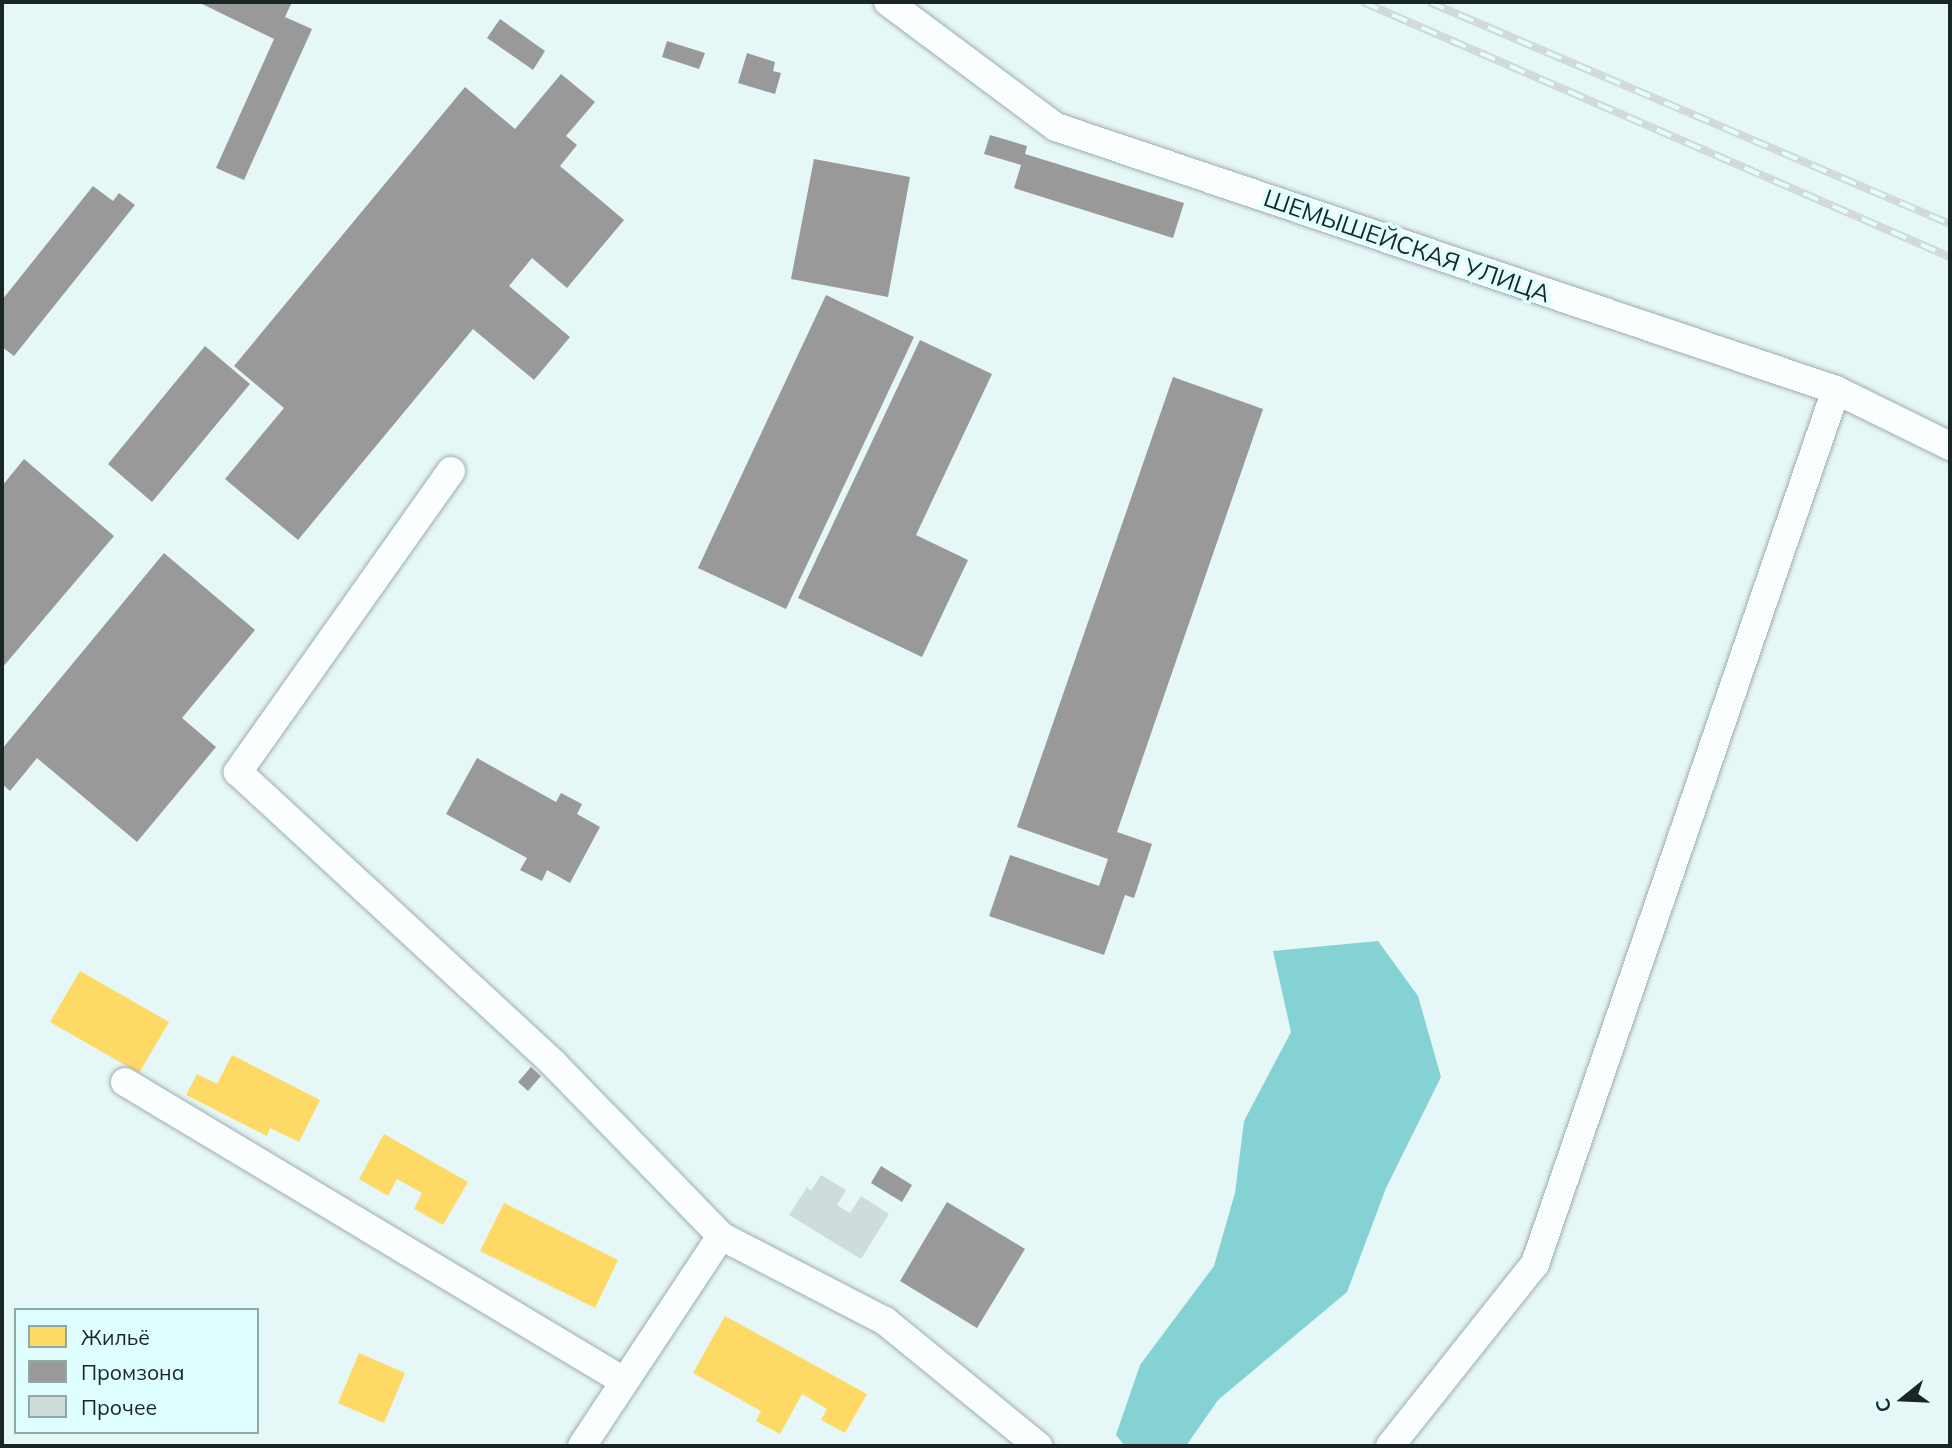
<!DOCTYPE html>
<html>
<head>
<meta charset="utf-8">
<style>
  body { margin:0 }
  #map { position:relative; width:1952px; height:1448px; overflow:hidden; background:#e6f7f7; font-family:Mulish,sans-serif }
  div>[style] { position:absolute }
  .water>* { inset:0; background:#85d2d5 }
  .homes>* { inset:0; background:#ffd966 }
  .industry>* { inset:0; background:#999 }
  .building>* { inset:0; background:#cedcdc }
  .roads { filter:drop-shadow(0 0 2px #9facac) drop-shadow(0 0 2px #9facac) }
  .street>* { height:28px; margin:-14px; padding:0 14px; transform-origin:14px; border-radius:14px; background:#fbfefe }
  .rail>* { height:8px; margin-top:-4px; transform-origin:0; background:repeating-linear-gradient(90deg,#defeff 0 16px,#d2d8d8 0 32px); box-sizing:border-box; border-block:2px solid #d2d8d8 }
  span { translate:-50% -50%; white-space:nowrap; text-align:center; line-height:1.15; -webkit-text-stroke:7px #defeff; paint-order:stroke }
  .street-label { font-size:24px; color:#1a2626 }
  .frame { position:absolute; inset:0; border:4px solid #1a2626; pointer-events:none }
  .legend { position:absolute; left:14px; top:1308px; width:245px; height:126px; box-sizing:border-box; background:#defeff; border:2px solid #90a8a8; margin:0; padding:9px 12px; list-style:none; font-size:21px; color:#1a2626 }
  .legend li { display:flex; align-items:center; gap:14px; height:35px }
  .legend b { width:35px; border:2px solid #90a8a8 }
  .north { position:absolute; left:1868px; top:1364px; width:70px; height:70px; -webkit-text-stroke:5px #defeff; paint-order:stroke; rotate:252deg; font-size:19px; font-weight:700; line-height:28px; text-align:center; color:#1a2626 }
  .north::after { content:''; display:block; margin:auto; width:24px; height:32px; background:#1a2626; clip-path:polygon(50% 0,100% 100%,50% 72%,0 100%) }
</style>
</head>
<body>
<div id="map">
  <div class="water">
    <div style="clip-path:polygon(1378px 941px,1418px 996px,1441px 1077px,1386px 1188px,1347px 1292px,1218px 1400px,1186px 1446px,1125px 1446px,1116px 1435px,1140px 1365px,1214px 1266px,1235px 1193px,1244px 1121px,1291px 1032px,1273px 951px)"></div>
  </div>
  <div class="homes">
    <div style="clip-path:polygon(80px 971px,169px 1022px,139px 1073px,50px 1022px)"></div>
    <div style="clip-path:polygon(232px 1055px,320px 1100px,299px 1142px,270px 1128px,267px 1136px,186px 1095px,197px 1074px,217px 1084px)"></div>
    <div style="clip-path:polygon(384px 1134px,468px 1182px,443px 1225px,414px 1209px,422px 1193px,397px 1179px,388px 1196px,359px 1179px)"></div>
    <div style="clip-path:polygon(504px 1203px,618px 1260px,595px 1308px,480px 1251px)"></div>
    <div style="clip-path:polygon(725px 1316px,867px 1394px,845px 1433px,821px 1420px,827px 1409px,802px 1394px,780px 1434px,756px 1421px,761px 1411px,693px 1373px)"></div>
    <div style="clip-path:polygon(359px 1353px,405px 1373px,384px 1423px,338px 1403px)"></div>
  </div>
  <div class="industry">
    <div style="clip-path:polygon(198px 2px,292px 2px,285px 17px,312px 29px,244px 180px,216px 168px,274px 39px)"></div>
    <div style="clip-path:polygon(500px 19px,545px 51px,533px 70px,487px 38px)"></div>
    <div style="clip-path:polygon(667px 41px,705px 53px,699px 69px,662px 57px)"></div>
    <div style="clip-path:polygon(747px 53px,775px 62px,773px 71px,781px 73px,775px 94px,738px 83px)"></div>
    <div style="clip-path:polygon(561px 74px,595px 102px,566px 136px,577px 145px,560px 166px,624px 220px,567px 288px,532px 258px,509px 286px,570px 337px,534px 380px,473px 329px,298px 540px,225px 479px,284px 408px,234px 366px,465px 87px,515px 129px)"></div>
    <div style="clip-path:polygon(990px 135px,1027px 146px,1025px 154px,1184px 203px,1173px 238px,1014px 188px,1021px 165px,984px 154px)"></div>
    <div style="clip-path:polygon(814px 159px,910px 177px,888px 297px,791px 279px)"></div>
    <div style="clip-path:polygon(93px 186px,113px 201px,119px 193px,135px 205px,14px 356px,2px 347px,2px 300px)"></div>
    <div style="clip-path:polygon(826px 295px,914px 337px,786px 609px,698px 568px)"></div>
    <div style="clip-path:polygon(920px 340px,992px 374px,916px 535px,968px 560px,922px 657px,798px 598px)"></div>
    <div style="clip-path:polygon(205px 346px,250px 384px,152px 502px,108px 464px)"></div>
    <div style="clip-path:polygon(1173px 377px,1263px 409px,1117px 832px,1152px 844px,1134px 898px,1125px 895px,1104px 955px,989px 916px,1010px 855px,1099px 886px,1108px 859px,1017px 827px)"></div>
    <div style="clip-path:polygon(24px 459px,114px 536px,2px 668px,2px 486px)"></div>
    <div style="clip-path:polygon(164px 553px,255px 630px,182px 718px,216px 747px,137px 842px,37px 758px,10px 791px,2px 784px,2px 749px)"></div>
    <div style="clip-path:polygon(477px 758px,556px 802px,561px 793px,582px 804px,577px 814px,600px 827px,570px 883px,547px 870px,542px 881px,520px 870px,527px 858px,446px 814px)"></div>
    <div style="clip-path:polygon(531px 1067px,541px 1076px,528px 1091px,518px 1082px)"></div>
    <div style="clip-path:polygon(881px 1166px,912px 1185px,902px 1202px,871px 1183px)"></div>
    <div style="clip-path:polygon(947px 1202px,1025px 1249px,977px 1328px,900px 1281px)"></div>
  </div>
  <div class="building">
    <div style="clip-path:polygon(821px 1175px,846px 1190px,837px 1205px,850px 1213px,861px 1196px,889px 1214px,861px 1259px,789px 1215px,807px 1187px,811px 1191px)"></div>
  </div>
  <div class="roads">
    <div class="street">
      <div style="left:888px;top:2px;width:209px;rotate:36.7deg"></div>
      <div style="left:1056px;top:127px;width:823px;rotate:18.63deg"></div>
      <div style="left:1836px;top:390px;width:127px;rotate:26.2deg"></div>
      <div style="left:451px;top:471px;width:369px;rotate:125.3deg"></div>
      <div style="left:238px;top:772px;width:429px;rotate:42.7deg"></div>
      <div style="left:553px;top:1063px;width:241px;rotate:45.8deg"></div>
      <div style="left:125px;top:1082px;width:579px;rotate:30.95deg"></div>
      <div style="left:582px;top:1446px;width:252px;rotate:-56.5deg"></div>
      <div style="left:721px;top:1236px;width:185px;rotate:27.4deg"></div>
      <div style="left:885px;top:1321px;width:198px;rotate:39.2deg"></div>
      <div style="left:1390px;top:1446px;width:233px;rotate:-51.5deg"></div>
      <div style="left:1535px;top:1264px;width:924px;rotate:-71deg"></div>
    </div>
  </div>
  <div class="rail">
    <div style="left:1363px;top:2px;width:640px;rotate:23.48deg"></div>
    <div style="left:1429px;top:2px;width:566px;rotate:23.08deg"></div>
  </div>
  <div class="street-label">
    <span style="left:1407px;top:246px;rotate:19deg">ШЕМЫШЕЙСКАЯ УЛИЦА</span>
  </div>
  <div class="frame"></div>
  <ul class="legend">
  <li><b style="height:19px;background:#ffd966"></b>Жильё</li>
  <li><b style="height:19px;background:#999"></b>Промзона</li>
  <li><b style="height:19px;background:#cedcdc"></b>Прочее</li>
  </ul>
  <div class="north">С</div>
</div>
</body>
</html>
